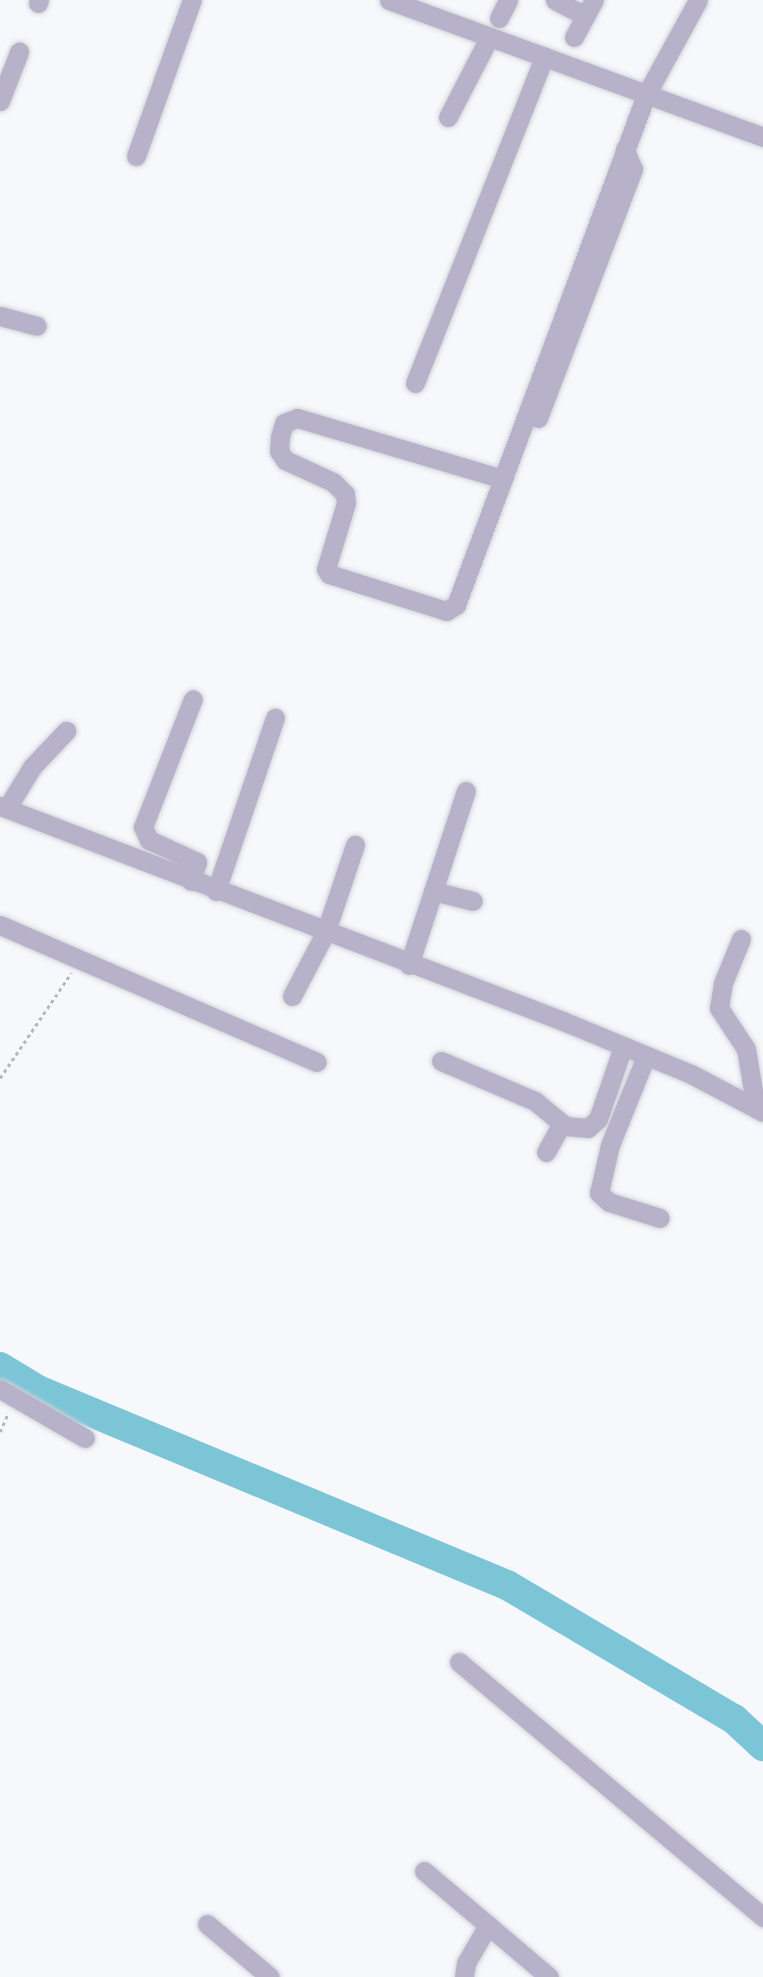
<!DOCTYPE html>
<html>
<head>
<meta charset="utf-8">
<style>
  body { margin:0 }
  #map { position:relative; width:763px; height:1977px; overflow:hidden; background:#f6f8fc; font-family:"IBM Plex Sans",sans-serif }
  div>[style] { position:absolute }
  .river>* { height:30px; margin:-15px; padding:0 15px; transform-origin:15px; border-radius:15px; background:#7cc5d7 }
  .path>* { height:2.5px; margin-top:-1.25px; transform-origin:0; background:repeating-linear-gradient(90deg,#b5b8bd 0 3.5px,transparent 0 7px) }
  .roads { filter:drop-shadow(0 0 2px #d1d4d8) drop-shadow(0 0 2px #d1d4d8) }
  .minor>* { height:19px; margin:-9.5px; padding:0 9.5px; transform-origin:9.5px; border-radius:9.5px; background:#b7b2ca }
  span { translate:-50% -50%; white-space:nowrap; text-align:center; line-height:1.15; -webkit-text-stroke:5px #fff; paint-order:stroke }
</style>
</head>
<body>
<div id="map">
  <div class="river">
    <div style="left:0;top:1367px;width:44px;rotate:31.2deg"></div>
    <div style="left:38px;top:1390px;width:508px;rotate:22.58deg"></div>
    <div style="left:507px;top:1585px;width:264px;rotate:30.6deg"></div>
    <div style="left:734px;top:1719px;width:40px;rotate:43deg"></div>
  </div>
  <div class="path">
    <div style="left:0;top:1078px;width:127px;rotate:-55.9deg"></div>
    <div style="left:0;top:1432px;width:21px;rotate:-67deg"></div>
  </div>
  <div class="roads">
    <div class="minor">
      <div style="left:389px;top:0;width:398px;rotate:20.1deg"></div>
      <div style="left:555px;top:0;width:34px;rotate:28deg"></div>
      <div style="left:38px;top:3px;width:3px;rotate:-72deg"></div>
      <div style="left:499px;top:18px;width:20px;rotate:-63deg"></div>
      <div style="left:574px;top:37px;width:42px;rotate:-61.6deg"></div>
      <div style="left:0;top:101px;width:53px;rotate:-68.8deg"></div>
      <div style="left:448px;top:117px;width:89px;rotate:-62.6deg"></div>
      <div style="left:136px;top:156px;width:166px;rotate:-70.3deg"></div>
      <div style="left:0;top:316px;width:38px;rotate:15deg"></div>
      <div style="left:415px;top:383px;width:351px;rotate:-68.4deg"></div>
      <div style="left:538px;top:418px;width:267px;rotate:-69.1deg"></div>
      <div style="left:633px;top:169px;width:21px;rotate:-113deg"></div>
      <div style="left:503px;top:479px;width:215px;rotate:-163.5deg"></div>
      <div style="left:297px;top:418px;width:14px;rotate:159deg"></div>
      <div style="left:284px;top:423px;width:15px;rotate:106deg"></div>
      <div style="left:280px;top:437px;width:14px;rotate:94deg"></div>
      <div style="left:279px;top:451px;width:11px;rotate:56deg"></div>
      <div style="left:285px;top:460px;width:53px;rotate:24.6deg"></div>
      <div style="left:333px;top:482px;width:17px;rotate:45deg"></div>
      <div style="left:345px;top:494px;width:9px;rotate:84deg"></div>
      <div style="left:346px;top:503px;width:69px;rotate:106.9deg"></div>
      <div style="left:326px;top:569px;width:6px;rotate:59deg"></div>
      <div style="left:329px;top:574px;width:123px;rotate:17.5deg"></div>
      <div style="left:446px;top:611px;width:12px;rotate:-31deg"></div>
      <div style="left:456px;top:605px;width:544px;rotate:-69.57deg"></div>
      <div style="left:646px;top:95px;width:108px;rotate:-61.3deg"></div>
      <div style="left:0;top:806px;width:603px;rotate:20.9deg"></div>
      <div style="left:563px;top:1021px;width:139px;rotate:22.5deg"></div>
      <div style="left:691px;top:1074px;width:81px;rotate:27.8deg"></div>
      <div style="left:7px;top:808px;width:48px;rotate:-58.6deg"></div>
      <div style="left:32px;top:767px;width:50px;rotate:-46.6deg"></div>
      <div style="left:191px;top:881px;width:20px;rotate:-72deg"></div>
      <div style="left:197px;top:862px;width:53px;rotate:-155.4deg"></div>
      <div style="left:149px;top:840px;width:14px;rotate:-115deg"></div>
      <div style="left:143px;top:827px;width:137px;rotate:-68.7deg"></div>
      <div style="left:216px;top:891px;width:183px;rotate:-71.2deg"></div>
      <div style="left:433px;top:891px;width:41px;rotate:14deg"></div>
      <div style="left:0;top:925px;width:345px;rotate:23.4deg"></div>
      <div style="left:741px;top:939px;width:48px;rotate:112.2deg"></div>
      <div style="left:723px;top:983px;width:25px;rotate:99deg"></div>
      <div style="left:719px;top:1008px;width:49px;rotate:56.6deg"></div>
      <div style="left:746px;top:1049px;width:60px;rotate:80.4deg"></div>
      <div style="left:409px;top:965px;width:183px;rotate:-71.9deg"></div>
      <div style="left:292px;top:996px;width:73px;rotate:-62.4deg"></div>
      <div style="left:326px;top:931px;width:91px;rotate:-71.4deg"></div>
      <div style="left:646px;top:1056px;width:96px;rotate:112deg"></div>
      <div style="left:610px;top:1145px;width:49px;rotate:102.9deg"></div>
      <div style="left:599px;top:1193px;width:13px;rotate:42deg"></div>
      <div style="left:609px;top:1202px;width:53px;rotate:17.4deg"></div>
      <div style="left:441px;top:1061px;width:102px;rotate:23.1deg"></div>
      <div style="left:535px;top:1101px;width:39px;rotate:40deg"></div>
      <div style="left:565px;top:1126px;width:23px;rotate:5deg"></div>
      <div style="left:588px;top:1128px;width:13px;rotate:-42deg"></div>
      <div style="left:598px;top:1119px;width:76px;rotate:-70.9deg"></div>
      <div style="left:546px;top:1152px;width:33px;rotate:-61deg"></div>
      <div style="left:0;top:1389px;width:98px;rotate:30deg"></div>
      <div style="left:459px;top:1662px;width:397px;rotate:40deg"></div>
      <div style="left:424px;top:1871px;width:164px;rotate:40.3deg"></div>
      <div style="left:207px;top:1924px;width:82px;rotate:40.1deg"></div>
      <div style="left:464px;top:1977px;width:14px;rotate:-82deg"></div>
      <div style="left:466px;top:1963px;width:44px;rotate:-59.9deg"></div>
    </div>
  </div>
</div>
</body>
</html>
